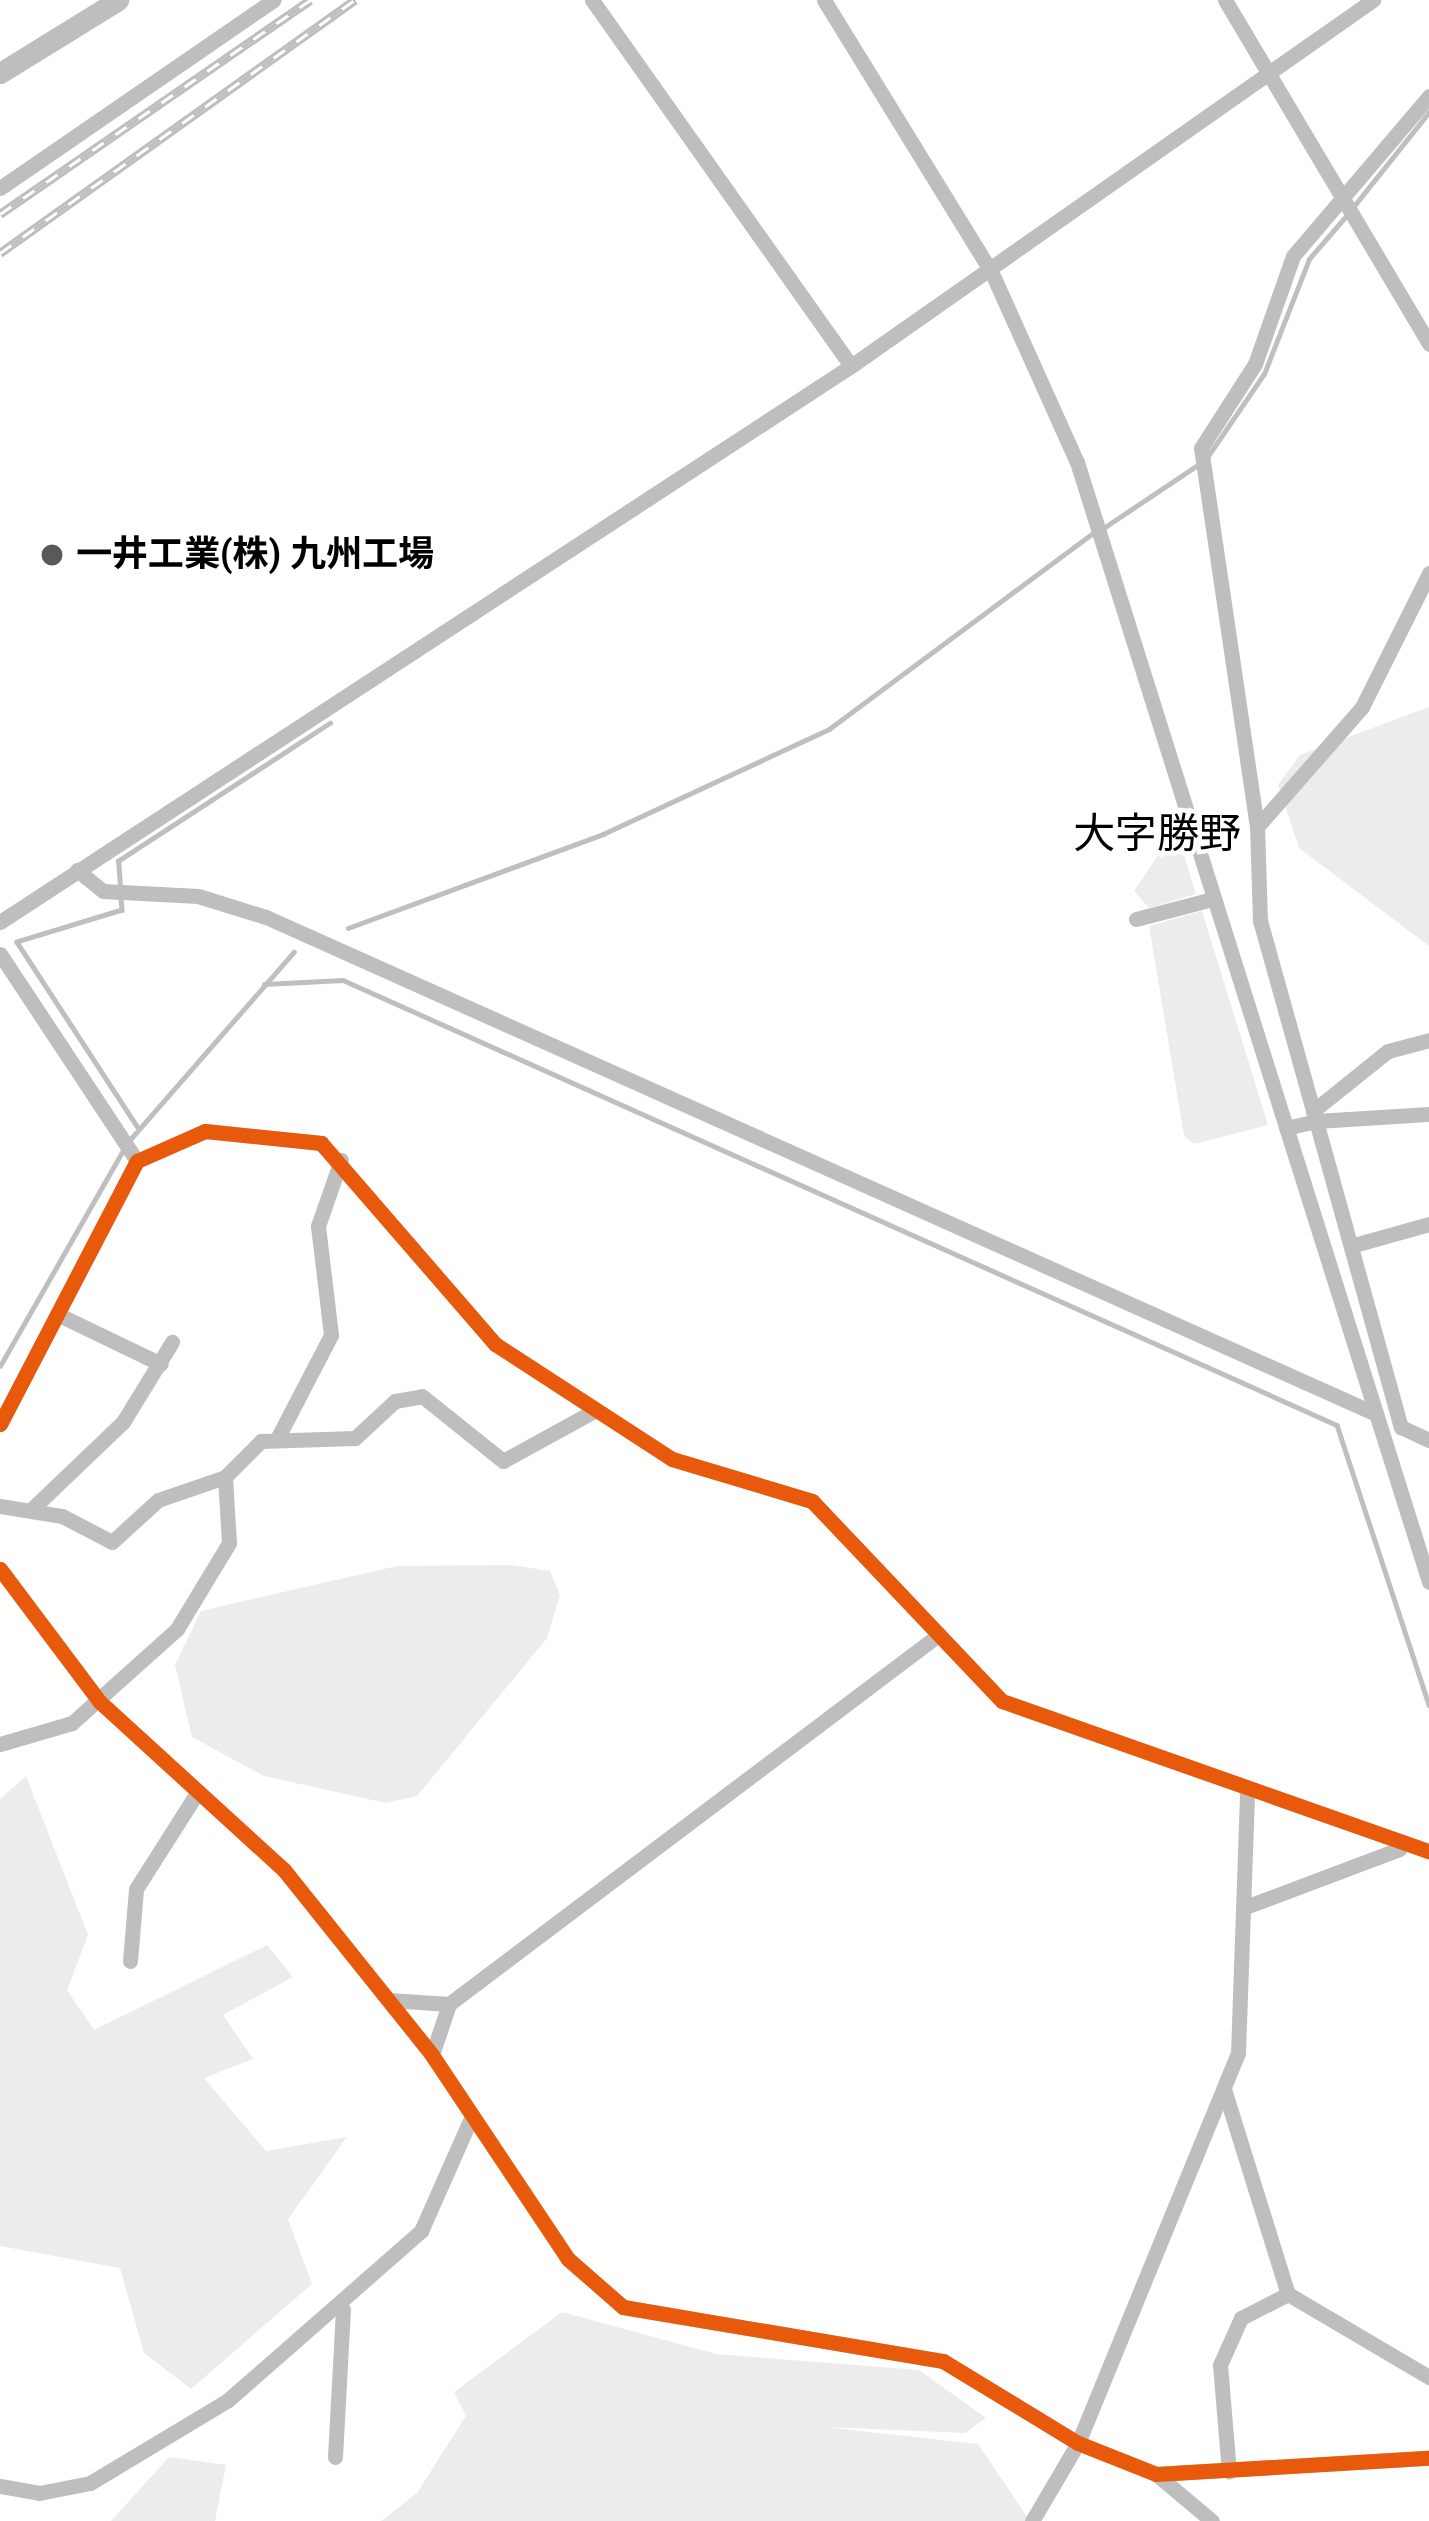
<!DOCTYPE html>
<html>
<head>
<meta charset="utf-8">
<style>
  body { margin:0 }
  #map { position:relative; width:1429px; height:2521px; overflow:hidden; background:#fff; font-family:Roboto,"Noto Sans JP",sans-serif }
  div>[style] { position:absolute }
  .green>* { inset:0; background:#ececec }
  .stream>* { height:4.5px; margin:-2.25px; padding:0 2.25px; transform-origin:2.25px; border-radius:2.25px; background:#bfbfbf }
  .minor>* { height:15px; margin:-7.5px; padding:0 7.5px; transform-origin:7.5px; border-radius:7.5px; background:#bebebe }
  .highway>* { height:21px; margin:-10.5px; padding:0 10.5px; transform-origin:10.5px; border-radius:10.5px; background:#bebebe }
  .rail>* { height:9px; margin-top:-4.5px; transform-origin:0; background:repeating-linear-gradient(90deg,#fff 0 14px,#bebebe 0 28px); box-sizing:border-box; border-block:3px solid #bebebe }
  .cycleway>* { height:15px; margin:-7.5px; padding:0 7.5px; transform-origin:7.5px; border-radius:7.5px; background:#e8590c }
  .dots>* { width:33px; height:33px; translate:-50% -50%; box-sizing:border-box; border:6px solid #fff; border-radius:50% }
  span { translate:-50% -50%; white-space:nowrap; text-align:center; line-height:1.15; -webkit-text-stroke:9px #fff; paint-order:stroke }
  .poi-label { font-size:36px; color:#000; font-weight:700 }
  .left { translate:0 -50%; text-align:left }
  .quarter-label { font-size:42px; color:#000 }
</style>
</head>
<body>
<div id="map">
  <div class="green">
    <div style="clip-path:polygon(1429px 707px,1429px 946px,1299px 848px,1278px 785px,1300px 755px)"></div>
    <div style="clip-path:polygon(1176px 829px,1196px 894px,1149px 908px,1134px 891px)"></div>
    <div style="clip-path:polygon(1202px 911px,1268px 1125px,1194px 1144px,1184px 1136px,1149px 926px)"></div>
    <div style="clip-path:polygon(511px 1565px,550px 1571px,560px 1595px,547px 1638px,417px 1796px,386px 1803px,264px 1776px,192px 1737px,175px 1665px,201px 1611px,397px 1566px)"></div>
    <div style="clip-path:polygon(26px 1776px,88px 1935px,67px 1990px,94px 2030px,267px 1945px,293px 1977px,223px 2015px,253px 2059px,204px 2078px,266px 2151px,347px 2137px,288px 2219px,312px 2284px,191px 2389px,144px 2353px,120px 2268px,0 2246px,0 1799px)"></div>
    <div style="clip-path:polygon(562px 2312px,716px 2354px,919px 2370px,986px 2418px,965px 2433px,825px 2427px,978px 2444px,1030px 2521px,381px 2521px,417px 2493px,466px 2416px,454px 2392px)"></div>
    <div style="clip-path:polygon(169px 2457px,226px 2465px,215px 2521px,111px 2521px)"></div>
  </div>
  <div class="stream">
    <div style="left:1354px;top:206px;width:120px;rotate:-51.4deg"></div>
    <div style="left:1208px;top:456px;width:99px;rotate:-55.7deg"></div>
    <div style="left:1264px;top:374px;width:123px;rotate:-68.6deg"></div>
    <div style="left:1309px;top:259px;width:58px;rotate:-49.2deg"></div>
    <div style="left:1105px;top:527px;width:113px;rotate:-33.8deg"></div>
    <div style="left:120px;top:887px;width:26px;rotate:-94deg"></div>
    <div style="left:118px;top:861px;width:253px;rotate:-33.1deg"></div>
    <div style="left:121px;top:898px;width:12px;rotate:85deg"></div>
    <div style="left:122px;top:910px;width:110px;rotate:163.1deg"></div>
    <div style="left:17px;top:942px;width:220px;rotate:56.9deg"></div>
    <div style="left:348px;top:928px;width:272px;rotate:-20.2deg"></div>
    <div style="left:603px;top:834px;width:249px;rotate:-24.9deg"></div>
    <div style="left:829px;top:729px;width:330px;rotate:-36.6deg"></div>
    <div style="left:264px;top:984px;width:79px;rotate:-2.9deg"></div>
    <div style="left:343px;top:980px;width:1089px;rotate:24.12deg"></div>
    <div style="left:1337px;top:1425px;width:295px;rotate:71.8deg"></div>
    <div style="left:128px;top:1142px;width:252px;rotate:-48.9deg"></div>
    <div style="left:0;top:1366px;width:246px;rotate:-60.3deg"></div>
  </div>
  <div class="minor">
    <div style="left:592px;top:0;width:448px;rotate:54.7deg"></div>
    <div style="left:824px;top:0;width:318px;rotate:58.4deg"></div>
    <div style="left:991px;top:271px;width:209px;rotate:65.8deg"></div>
    <div style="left:1077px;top:462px;width:1174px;rotate:72.55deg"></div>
    <div style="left:1225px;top:0;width:400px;rotate:59.3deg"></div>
    <div style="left:0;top:188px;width:332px;rotate:-34.5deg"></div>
    <div style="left:1257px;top:827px;width:159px;rotate:-48.8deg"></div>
    <div style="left:1362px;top:707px;width:150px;rotate:-63.4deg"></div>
    <div style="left:77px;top:870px;width:33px;rotate:39deg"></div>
    <div style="left:103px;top:891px;width:95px;rotate:3deg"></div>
    <div style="left:198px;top:896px;width:71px;rotate:17.2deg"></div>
    <div style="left:266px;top:917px;width:1216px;rotate:24.12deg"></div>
    <div style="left:1136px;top:919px;width:79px;rotate:-14.7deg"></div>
    <div style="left:0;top:922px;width:1017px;rotate:-33.16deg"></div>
    <div style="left:851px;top:366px;width:638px;rotate:-35.04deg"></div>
    <div style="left:0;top:954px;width:248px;rotate:56.5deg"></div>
    <div style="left:1313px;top:1111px;width:96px;rotate:-38.7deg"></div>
    <div style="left:1388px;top:1051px;width:42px;rotate:-15deg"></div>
    <div style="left:1429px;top:1114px;width:113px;rotate:176.5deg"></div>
    <div style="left:1316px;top:1121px;width:318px;rotate:74.5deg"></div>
    <div style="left:1401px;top:1427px;width:31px;rotate:25deg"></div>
    <div style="left:1286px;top:1128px;width:31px;rotate:-13deg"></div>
    <div style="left:1316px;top:1121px;width:208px;rotate:-105.6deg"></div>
    <div style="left:1260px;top:921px;width:94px;rotate:-91.8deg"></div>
    <div style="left:1257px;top:827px;width:383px;rotate:-98.4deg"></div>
    <div style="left:1201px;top:448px;width:100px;rotate:-57.3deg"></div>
    <div style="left:1255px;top:364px;width:114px;rotate:-70.6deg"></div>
    <div style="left:1293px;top:256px;width:210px;rotate:-49.6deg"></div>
    <div style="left:1354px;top:1245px;width:78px;rotate:-15.6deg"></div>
    <div style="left:57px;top:1314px;width:115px;rotate:25.7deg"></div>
    <div style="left:0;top:1424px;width:297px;rotate:-62.5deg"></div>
    <div style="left:137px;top:1161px;width:74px;rotate:-23.8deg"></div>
    <div style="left:205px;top:1131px;width:117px;rotate:5.9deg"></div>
    <div style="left:321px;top:1143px;width:266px;rotate:49.1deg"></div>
    <div style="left:495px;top:1344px;width:211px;rotate:33deg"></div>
    <div style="left:672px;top:1459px;width:146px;rotate:16.7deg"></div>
    <div style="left:812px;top:1501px;width:276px;rotate:46.5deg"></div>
    <div style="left:1002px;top:1701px;width:453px;rotate:19.4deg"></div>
    <div style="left:278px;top:1437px;width:115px;rotate:-62.5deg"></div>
    <div style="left:331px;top:1335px;width:110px;rotate:-96.8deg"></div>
    <div style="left:318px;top:1226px;width:70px;rotate:-70.8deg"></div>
    <div style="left:0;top:1506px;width:63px;rotate:9.2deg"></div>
    <div style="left:62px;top:1516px;width:56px;rotate:27.5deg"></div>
    <div style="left:112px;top:1542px;width:62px;rotate:-42.4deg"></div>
    <div style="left:158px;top:1500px;width:71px;rotate:-18.9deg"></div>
    <div style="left:34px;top:1507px;width:123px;rotate:-43.7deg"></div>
    <div style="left:123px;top:1422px;width:94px;rotate:-58.5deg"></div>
    <div style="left:0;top:1569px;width:166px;rotate:53.1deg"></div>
    <div style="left:100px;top:1702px;width:249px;rotate:42.4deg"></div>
    <div style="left:284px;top:1870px;width:237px;rotate:51.3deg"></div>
    <div style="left:432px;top:2055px;width:245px;rotate:56.3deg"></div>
    <div style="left:568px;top:2259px;width:73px;rotate:41.1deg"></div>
    <div style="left:623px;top:2307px;width:325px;rotate:9.6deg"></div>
    <div style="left:943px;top:2361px;width:158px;rotate:31.3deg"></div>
    <div style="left:1078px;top:2443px;width:84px;rotate:21.7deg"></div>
    <div style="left:1156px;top:2474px;width:273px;rotate:-3.4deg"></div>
    <div style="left:0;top:1744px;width:75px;rotate:-16.3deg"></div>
    <div style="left:72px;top:1723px;width:141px;rotate:-41.8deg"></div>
    <div style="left:177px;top:1629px;width:100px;rotate:-58.8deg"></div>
    <div style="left:229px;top:1543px;width:66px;rotate:-93.5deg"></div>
    <div style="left:225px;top:1477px;width:51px;rotate:-45deg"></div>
    <div style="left:261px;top:1441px;width:94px;rotate:-1.8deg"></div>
    <div style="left:355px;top:1438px;width:54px;rotate:-42.8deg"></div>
    <div style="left:395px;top:1401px;width:27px;rotate:-10deg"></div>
    <div style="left:422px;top:1396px;width:104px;rotate:38.7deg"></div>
    <div style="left:503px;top:1461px;width:104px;rotate:-28.8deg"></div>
    <div style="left:1248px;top:1906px;width:162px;rotate:-20.6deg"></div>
    <div style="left:130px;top:1961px;width:72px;rotate:-85.2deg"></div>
    <div style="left:136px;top:1889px;width:110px;rotate:-57.6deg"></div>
    <div style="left:389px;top:2000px;width:60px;rotate:3.8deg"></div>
    <div style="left:432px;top:2055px;width:54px;rotate:-71.6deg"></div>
    <div style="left:449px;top:2004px;width:611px;rotate:-37.02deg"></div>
    <div style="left:1224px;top:2089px;width:215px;rotate:72.7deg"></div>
    <div style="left:1288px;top:2294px;width:53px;rotate:152.9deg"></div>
    <div style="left:1241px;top:2318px;width:51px;rotate:114.1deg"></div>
    <div style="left:1220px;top:2365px;width:107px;rotate:85.2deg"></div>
    <div style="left:1288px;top:2294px;width:164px;rotate:30.5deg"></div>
    <div style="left:335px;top:2457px;width:148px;rotate:-86.9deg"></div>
    <div style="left:1156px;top:2474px;width:73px;rotate:40deg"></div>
    <div style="left:0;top:2486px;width:40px;rotate:10deg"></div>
    <div style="left:39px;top:2493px;width:52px;rotate:-11.1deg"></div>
    <div style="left:90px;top:2483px;width:161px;rotate:-31deg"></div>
    <div style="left:228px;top:2400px;width:257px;rotate:-41.2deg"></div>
    <div style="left:421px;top:2231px;width:126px;rotate:-66.1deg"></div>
    <div style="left:1032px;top:2521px;width:91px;rotate:-59.5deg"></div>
    <div style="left:1078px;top:2443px;width:422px;rotate:-67.7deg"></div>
    <div style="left:1238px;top:2053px;width:260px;rotate:-88deg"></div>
  </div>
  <div class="highway">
    <div style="left:0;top:73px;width:139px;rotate:-31.7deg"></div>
  </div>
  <div class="rail">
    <div style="left:0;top:214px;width:377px;rotate:-34.6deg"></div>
    <div style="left:0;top:253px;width:436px;rotate:-35.5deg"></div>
  </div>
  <div class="cycleway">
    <div style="left:0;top:1424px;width:297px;rotate:-62.5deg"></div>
    <div style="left:137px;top:1161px;width:74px;rotate:-23.8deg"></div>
    <div style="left:205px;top:1131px;width:117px;rotate:5.9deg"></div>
    <div style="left:321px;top:1143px;width:266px;rotate:49.1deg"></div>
    <div style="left:495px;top:1344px;width:211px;rotate:33deg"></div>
    <div style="left:672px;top:1459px;width:146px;rotate:16.7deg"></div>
    <div style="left:812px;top:1501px;width:276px;rotate:46.5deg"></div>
    <div style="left:1002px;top:1701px;width:453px;rotate:19.4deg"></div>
    <div style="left:0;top:1569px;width:166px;rotate:53.1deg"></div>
    <div style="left:100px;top:1702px;width:249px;rotate:42.4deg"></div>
    <div style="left:284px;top:1870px;width:237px;rotate:51.3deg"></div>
    <div style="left:432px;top:2055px;width:245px;rotate:56.3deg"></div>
    <div style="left:568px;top:2259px;width:73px;rotate:41.1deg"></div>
    <div style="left:623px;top:2307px;width:325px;rotate:9.6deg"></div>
    <div style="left:943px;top:2361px;width:158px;rotate:31.3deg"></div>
    <div style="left:1078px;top:2443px;width:84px;rotate:21.7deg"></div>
    <div style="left:1156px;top:2474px;width:273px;rotate:-3.4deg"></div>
  </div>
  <div class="dots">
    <div style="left:52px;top:555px;background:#595959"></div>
  </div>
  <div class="poi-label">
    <span class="left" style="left:76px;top:555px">一井工業(株) 九州工場</span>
  </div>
  <div class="quarter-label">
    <span style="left:1157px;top:834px">大字勝野</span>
  </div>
</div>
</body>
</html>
